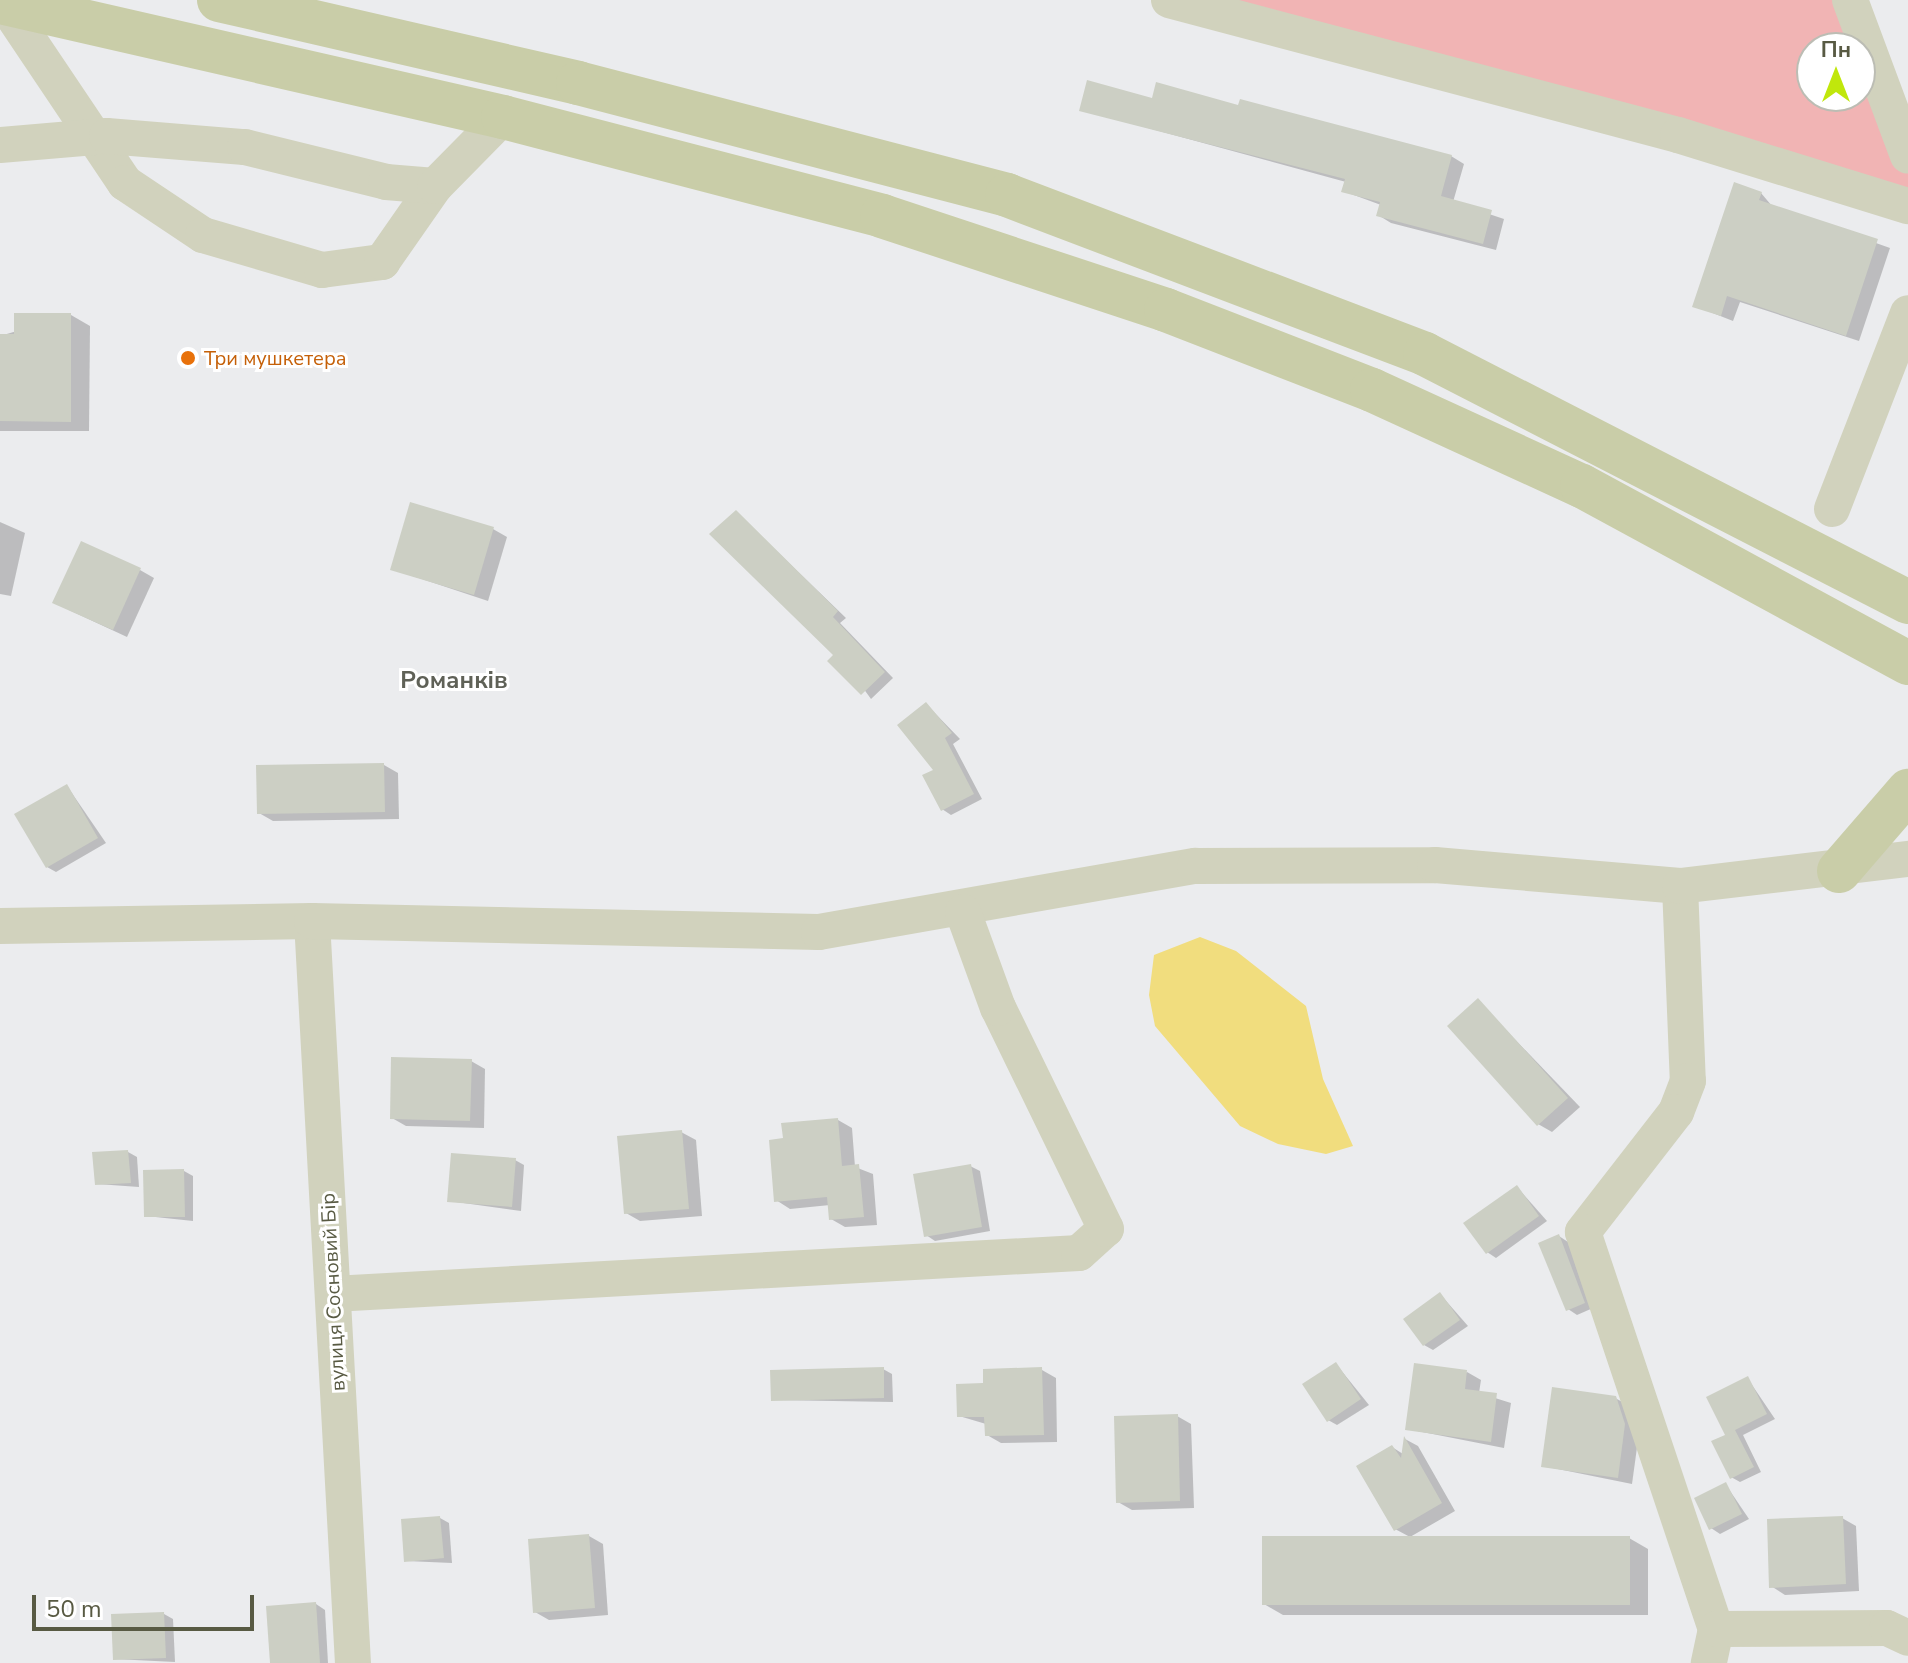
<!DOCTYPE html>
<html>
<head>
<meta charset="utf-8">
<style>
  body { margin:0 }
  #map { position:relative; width:1908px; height:1663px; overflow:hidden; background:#ebecee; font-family:"Nunito Sans",sans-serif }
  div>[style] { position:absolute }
  .green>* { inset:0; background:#f1b4b4 }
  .water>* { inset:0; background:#f1dd7e }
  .shadow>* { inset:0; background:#0003 }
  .building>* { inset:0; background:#cccfc4 }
  .minor>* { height:36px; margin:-18px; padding:0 18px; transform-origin:18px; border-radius:18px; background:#d1d2bd }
  .major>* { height:44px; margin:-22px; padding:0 22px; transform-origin:22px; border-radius:22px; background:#c9cda8 }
  .dots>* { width:22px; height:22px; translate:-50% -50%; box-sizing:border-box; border:4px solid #fff; border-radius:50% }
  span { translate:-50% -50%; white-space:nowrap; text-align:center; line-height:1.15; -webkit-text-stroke:6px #fff; paint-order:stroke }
  .food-label { font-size:20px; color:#c56008 }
  .left { translate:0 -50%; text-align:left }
  .street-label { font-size:20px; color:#585a43 }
  .quarter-label { font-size:24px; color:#5f6157; font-weight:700 }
  .north { position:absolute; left:1796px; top:32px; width:80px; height:80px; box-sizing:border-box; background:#fff; border:2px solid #bcbdb4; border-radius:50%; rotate:0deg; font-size:22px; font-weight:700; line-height:32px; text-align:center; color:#585a43 }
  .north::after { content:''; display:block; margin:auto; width:28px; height:36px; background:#c0e70c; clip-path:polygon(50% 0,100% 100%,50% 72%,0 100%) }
  .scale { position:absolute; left:32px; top:1595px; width:222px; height:36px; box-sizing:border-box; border:4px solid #585a43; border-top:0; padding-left:10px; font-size:24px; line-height:28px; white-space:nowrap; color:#585a43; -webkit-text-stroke:6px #fff; paint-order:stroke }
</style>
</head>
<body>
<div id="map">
  <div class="green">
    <div style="clip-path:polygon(evenodd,1163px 0,1850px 0,1908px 156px,1908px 206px,1163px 0,1812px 48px,1860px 48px,1860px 96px,1812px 96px,1812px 48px)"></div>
  </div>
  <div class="water">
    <div style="clip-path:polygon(1200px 937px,1236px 951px,1306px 1006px,1323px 1079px,1353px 1146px,1326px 1154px,1278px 1144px,1240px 1126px,1155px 1026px,1149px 995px,1154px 955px)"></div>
  </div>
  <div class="shadow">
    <div style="clip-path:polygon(1154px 100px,1239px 107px,1451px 156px,1464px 164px,1453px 202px,1504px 219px,1496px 250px,1391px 223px,1378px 215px,1381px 205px,1343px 191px,1346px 182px,1082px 110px)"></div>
    <div style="clip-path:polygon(1761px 193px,1772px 206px,1890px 248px,1859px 341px,1740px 302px,1733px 321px,1695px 306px)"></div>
    <div style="clip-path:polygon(71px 315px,90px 326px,89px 431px,0 431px,0 336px)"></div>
    <div style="clip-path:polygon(736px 512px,846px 618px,840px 623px,893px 678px,871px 699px)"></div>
    <div style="clip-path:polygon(0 522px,25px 533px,11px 596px,0 594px)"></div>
    <div style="clip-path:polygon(493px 529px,507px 537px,488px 601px,392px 569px)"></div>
    <div style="clip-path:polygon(140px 570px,154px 578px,127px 637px,69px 610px)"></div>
    <div style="clip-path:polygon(926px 704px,960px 739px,953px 744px,982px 799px,951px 815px,942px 809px)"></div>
    <div style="clip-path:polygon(384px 765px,398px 773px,399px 819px,273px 821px,259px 813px)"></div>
    <div style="clip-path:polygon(67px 786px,106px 843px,56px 872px,47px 867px)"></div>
    <div style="clip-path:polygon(1478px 1001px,1580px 1107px,1552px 1132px,1538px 1124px)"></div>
    <div style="clip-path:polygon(471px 1061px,485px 1069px,484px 1128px,406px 1126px,392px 1118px)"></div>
    <div style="clip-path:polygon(838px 1120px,852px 1128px,855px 1167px,873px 1174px,877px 1225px,845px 1227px,831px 1219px,830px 1205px,790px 1209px,776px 1200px,785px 1140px)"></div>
    <div style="clip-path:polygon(681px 1132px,696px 1140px,702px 1216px,640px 1221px,626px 1213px)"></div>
    <div style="clip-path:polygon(128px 1152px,137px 1157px,139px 1187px,97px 1184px)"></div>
    <div style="clip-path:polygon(515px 1160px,524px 1165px,521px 1211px,449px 1201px)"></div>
    <div style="clip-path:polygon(970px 1166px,980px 1171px,990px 1231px,935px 1241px,926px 1235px)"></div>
    <div style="clip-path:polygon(184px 1171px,193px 1176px,193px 1221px,146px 1216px)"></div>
    <div style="clip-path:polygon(1517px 1187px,1547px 1221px,1496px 1258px,1487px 1252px)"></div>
    <div style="clip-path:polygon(1559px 1236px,1568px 1242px,1593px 1308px,1577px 1315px,1568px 1309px)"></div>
    <div style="clip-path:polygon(1440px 1294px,1468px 1326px,1433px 1350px,1424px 1345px)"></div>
    <div style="clip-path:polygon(1336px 1364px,1369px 1405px,1337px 1425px,1328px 1420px)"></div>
    <div style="clip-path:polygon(883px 1369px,892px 1374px,893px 1402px,772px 1400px)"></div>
    <div style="clip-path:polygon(1042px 1370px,1056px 1378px,1057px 1442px,1001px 1443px,987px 1435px,986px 1424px,959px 1416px,985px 1385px)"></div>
    <div style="clip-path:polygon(1467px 1372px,1481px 1380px,1479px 1393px,1511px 1403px,1504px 1448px,1407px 1429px)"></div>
    <div style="clip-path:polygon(1748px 1379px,1775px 1419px,1743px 1435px,1761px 1472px,1740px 1482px,1731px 1477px,1727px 1436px)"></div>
    <div style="clip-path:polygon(1615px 1398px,1630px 1406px,1639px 1433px,1632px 1484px,1543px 1466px)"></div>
    <div style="clip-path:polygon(1177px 1416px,1191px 1424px,1194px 1508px,1132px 1510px,1118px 1502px)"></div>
    <div style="clip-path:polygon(1405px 1439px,1418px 1446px,1455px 1511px,1410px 1537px,1395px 1529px,1392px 1447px,1403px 1454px)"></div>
    <div style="clip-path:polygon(1726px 1485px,1749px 1519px,1720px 1534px,1711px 1528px)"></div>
    <div style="clip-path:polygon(440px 1518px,449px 1523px,452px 1563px,406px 1561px)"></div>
    <div style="clip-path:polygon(1842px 1518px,1856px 1526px,1859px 1591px,1785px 1595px,1771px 1586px)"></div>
    <div style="clip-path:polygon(589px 1536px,603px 1544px,608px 1615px,549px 1620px,535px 1612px)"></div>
    <div style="clip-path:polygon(1629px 1538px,1648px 1549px,1648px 1615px,1283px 1615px,1264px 1604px)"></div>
    <div style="clip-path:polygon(316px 1604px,325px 1610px,328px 1663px,272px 1663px)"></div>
    <div style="clip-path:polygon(164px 1614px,173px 1619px,175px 1662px,114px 1659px)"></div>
  </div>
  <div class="building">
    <div style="clip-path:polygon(1087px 80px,1152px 98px,1156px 82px,1238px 105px,1240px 99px,1452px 155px,1441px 196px,1492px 210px,1483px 244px,1376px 216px,1380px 202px,1341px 192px,1345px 179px,1079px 111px)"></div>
    <div style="clip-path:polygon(1734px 182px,1762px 192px,1759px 200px,1878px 239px,1846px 336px,1727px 296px,1721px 316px,1692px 307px)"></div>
    <div style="clip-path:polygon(14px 313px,71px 313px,71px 422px,0 421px,0 334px,14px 334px)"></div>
    <div style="clip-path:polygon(410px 502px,494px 527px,474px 595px,390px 570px)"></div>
    <div style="clip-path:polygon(736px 510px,838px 611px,833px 617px,885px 672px,861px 695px,827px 661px,833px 655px,709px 534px)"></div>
    <div style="clip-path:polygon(81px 541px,141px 568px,113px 630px,52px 603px)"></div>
    <div style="clip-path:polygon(926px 702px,952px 733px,945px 738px,974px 794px,941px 811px,922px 775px,933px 770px,897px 725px)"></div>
    <div style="clip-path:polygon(384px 763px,385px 812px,257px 814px,256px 765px)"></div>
    <div style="clip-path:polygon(67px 784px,98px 838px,46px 868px,14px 814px)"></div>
    <div style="clip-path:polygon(1478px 998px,1568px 1098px,1537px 1126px,1447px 1026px)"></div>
    <div style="clip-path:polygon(391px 1057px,472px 1059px,470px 1121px,390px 1119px)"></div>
    <div style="clip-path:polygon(838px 1118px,842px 1166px,859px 1164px,864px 1217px,829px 1220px,827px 1197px,774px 1202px,769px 1140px,783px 1138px,781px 1123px)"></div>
    <div style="clip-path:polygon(682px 1130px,689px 1209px,624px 1214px,617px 1136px)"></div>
    <div style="clip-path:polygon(128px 1150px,131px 1183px,95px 1185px,92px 1152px)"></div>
    <div style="clip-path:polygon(451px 1153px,516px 1158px,512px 1207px,447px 1202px)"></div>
    <div style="clip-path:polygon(971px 1164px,982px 1227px,924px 1237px,913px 1174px)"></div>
    <div style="clip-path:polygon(184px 1169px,185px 1217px,144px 1217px,143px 1170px)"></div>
    <div style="clip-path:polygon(1517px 1185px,1539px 1216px,1486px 1254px,1463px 1223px)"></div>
    <div style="clip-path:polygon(1559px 1234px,1585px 1303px,1566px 1311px,1538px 1243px)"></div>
    <div style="clip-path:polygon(1440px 1292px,1460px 1320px,1423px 1346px,1403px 1319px)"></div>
    <div style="clip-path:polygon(1336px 1362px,1361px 1399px,1327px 1422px,1302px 1384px)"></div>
    <div style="clip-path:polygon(1414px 1363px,1467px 1370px,1465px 1389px,1497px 1393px,1491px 1442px,1405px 1430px)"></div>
    <div style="clip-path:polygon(884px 1367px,884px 1398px,771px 1401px,770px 1370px)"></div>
    <div style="clip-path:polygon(1042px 1367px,1044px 1435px,985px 1436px,984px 1417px,957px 1417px,956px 1384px,983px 1383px,983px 1369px)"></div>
    <div style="clip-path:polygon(1748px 1376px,1767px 1414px,1735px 1430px,1754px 1467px,1730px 1479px,1711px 1441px,1725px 1435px,1706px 1397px)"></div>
    <div style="clip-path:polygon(1552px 1387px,1616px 1396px,1625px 1424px,1618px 1478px,1541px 1467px)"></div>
    <div style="clip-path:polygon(1178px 1414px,1180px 1501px,1116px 1503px,1114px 1416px)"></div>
    <div style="clip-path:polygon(1404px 1436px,1442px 1503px,1394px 1531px,1356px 1466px,1392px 1445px,1401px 1458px)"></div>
    <div style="clip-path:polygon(1726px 1482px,1742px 1514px,1709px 1530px,1694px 1498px)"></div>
    <div style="clip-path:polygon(440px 1516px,444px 1558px,404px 1562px,401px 1519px)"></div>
    <div style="clip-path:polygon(1843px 1516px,1846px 1584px,1769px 1588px,1767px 1519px)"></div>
    <div style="clip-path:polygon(589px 1534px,595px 1608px,533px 1613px,528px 1539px)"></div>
    <div style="clip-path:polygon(1262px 1536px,1630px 1536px,1630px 1605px,1262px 1605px)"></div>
    <div style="clip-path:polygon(316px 1602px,320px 1663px,270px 1663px,266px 1606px)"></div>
    <div style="clip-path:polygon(164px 1612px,166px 1658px,113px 1660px,111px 1614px)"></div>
  </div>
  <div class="minor">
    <div style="left:1169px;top:0;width:527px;rotate:14.85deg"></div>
    <div style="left:1678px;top:135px;width:241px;rotate:17.2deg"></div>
    <div style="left:1850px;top:0;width:166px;rotate:69.6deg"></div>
    <div style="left:4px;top:3px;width:217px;rotate:56.1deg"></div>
    <div style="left:125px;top:183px;width:94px;rotate:33.7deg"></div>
    <div style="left:203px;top:235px;width:124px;rotate:16.4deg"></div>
    <div style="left:322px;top:270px;width:61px;rotate:-7.6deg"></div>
    <div style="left:382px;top:262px;width:93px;rotate:-55.1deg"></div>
    <div style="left:0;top:145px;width:107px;rotate:-4.8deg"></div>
    <div style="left:107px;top:136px;width:138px;rotate:4.6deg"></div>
    <div style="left:245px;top:147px;width:145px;rotate:13.9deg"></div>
    <div style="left:386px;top:182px;width:49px;rotate:4.7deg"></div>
    <div style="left:435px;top:186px;width:97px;rotate:-45.4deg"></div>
    <div style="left:1832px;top:509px;width:210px;rotate:-68.8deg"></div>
    <div style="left:1680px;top:886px;width:195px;rotate:87.7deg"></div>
    <div style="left:1688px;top:1081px;width:33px;rotate:111deg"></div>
    <div style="left:1676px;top:1112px;width:152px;rotate:127.8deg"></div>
    <div style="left:1583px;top:1232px;width:419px;rotate:71.5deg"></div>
    <div style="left:1716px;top:1629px;width:35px;rotate:102deg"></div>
    <div style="left:312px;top:921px;width:743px;rotate:86.84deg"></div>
    <div style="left:0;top:926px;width:312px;rotate:-0.9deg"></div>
    <div style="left:312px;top:921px;width:507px;rotate:1.24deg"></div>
    <div style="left:819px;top:932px;width:382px;rotate:-10deg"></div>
    <div style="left:1195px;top:866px;width:240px;rotate:-0.2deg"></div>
    <div style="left:1435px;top:865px;width:246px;rotate:4.9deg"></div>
    <div style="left:1680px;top:886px;width:230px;rotate:-6.8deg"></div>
    <div style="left:333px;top:1294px;width:747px;rotate:-3.15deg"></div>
    <div style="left:1079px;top:1253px;width:36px;rotate:-42deg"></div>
    <div style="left:1106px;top:1229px;width:246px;rotate:-116deg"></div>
    <div style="left:998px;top:1008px;width:102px;rotate:-110deg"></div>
    <div style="left:1716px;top:1629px;width:171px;rotate:-0.3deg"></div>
    <div style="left:1887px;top:1628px;width:23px;rotate:25deg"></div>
  </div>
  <div class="major">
    <div style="left:219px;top:0;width:368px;rotate:13deg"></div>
    <div style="left:578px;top:83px;width:443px;rotate:14.6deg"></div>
    <div style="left:1007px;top:195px;width:447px;rotate:20.8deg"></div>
    <div style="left:1425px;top:354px;width:543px;rotate:27.18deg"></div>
    <div style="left:0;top:2px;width:516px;rotate:12.88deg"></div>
    <div style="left:503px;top:117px;width:392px;rotate:14.6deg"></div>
    <div style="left:882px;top:216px;width:299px;rotate:18.3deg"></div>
    <div style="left:1166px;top:310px;width:221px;rotate:21.2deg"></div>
    <div style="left:1372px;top:390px;width:231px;rotate:24.6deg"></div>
    <div style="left:1582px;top:486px;width:371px;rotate:28.5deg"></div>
    <div style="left:1839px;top:871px;width:106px;rotate:-49.2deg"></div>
  </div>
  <div class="dots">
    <div style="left:188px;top:358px;background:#e8710a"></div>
  </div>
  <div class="food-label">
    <span class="left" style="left:204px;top:358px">Три мушкетера</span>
  </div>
  <div class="street-label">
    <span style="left:333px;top:1292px;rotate:-93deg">вулиця Сосновий Бір</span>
  </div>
  <div class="quarter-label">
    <span style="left:454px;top:681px">Романків</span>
  </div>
  <div class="north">Пн</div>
  <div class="scale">50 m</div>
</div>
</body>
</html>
